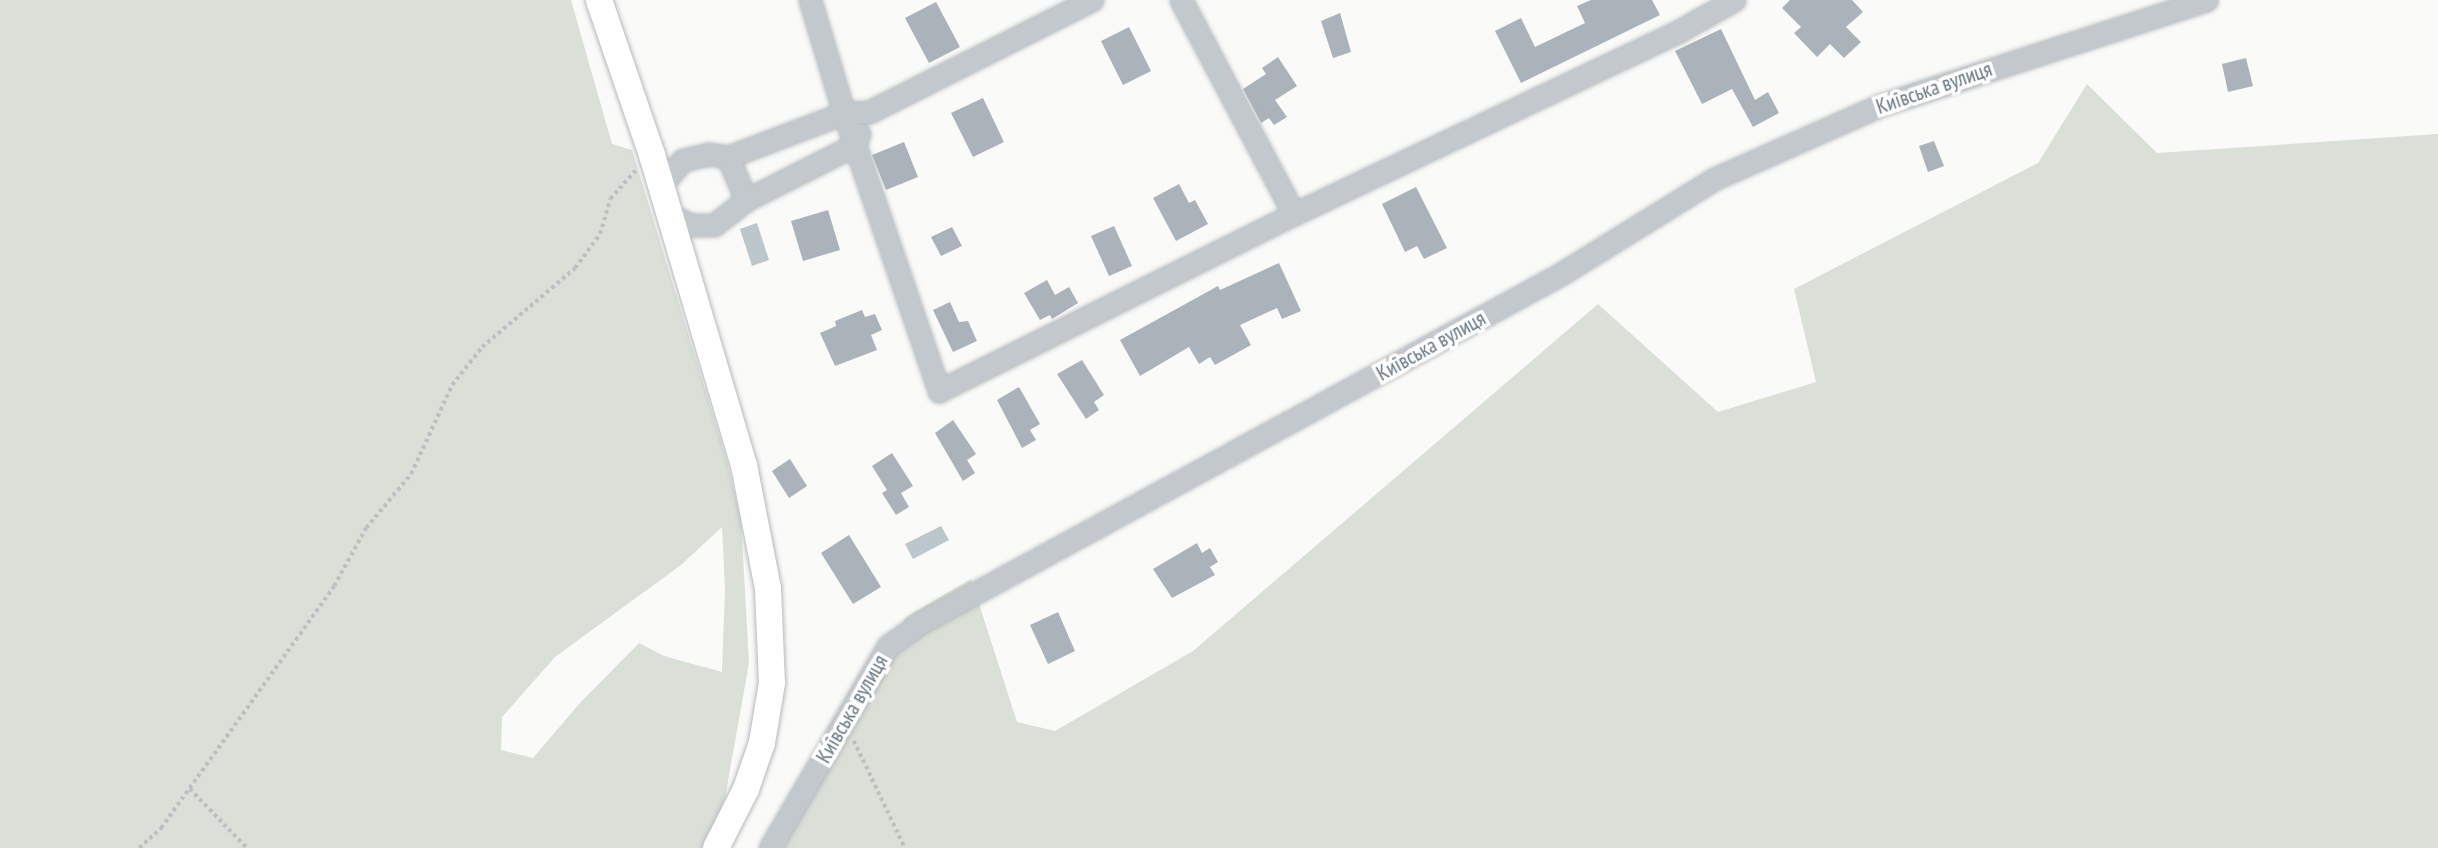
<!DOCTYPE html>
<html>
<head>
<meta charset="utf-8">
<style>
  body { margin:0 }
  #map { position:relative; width:2438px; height:848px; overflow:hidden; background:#fafaf8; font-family:"PT Sans Narrow",sans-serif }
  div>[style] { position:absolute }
  .green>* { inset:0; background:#dadfd7 }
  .water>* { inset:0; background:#bbc7cb }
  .building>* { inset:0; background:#aab3b9 }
  .path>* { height:3.5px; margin-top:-1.75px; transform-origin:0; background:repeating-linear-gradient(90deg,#bbbfc2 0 3.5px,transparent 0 7px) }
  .roads { filter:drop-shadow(0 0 2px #b5babe) drop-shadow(0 0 2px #b5babe) }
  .minor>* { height:21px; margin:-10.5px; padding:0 10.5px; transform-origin:10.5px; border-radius:10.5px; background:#c3c8cc }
  .major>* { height:26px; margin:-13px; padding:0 13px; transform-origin:13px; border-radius:13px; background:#fff }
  span { translate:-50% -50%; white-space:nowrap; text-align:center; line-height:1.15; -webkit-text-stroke:7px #fff; paint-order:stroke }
  .street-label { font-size:21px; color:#657683 }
</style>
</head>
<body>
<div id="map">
  <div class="green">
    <div style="clip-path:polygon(evenodd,0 0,571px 0,612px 144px,632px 150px,727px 461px,741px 521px,749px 663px,725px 798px,706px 848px,0 848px,0 0,722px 527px,725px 588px,722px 672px,664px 656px,639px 643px,580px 703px,533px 758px,501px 750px,502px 717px,555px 657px,681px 565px,722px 527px)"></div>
    <div style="clip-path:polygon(2087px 84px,2157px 153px,2438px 134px,2438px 848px,774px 848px,906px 617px,971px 579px,1017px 722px,1055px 731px,1193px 651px,1598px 304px,1718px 412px,1816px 382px,1794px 289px,2038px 163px)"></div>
  </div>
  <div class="water">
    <div style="clip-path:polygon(757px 223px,769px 260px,752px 266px,740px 229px)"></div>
    <div style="clip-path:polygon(941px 526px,949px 540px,913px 559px,905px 544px)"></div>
  </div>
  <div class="building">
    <div style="clip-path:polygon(1591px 0,1652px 0,1660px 15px,1521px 83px,1495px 31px,1521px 18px,1535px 47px,1585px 23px,1577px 6px)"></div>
    <div style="clip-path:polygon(1790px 0,1852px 0,1863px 12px,1846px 27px,1861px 42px,1844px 58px,1830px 44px,1817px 57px,1794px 33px,1801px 27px,1782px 8px)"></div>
    <div style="clip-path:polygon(936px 2px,960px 47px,929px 63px,905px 18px)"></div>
    <div style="clip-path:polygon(1340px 13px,1351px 52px,1333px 58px,1321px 21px)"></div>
    <div style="clip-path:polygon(1129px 27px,1151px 71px,1123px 85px,1101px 41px)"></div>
    <div style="clip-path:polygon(1721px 29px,1755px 100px,1768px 92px,1779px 113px,1753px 127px,1732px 89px,1702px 104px,1675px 51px)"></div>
    <div style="clip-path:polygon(1278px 57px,1297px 86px,1275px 100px,1287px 117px,1274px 125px,1269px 118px,1261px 123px,1243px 89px,1266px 74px,1262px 68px)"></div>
    <div style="clip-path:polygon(2246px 58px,2253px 86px,2228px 92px,2222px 64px)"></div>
    <div style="clip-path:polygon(983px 98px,1004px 142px,973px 157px,951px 113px)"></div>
    <div style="clip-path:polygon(1934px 141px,1944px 166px,1928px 172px,1919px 146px)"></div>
    <div style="clip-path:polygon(904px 142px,918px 177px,886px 190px,872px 155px)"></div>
    <div style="clip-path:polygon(1179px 184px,1189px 203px,1195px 200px,1208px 224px,1176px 241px,1153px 198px)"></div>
    <div style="clip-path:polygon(1416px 187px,1447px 248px,1424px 259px,1417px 246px,1405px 252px,1382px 204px)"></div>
    <div style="clip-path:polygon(828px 210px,840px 250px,803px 261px,791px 221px)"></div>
    <div style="clip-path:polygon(1114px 226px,1132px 266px,1109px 276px,1091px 236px)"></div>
    <div style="clip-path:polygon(952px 227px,962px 246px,941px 256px,931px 237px)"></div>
    <div style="clip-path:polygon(1279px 263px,1301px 311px,1282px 319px,1277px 308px,1240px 325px,1251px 345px,1215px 365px,1210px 357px,1199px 364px,1189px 347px,1140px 376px,1120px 340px,1218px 286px,1220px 290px)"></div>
    <div style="clip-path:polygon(1047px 280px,1055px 295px,1069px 287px,1078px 303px,1052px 319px,1050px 315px,1040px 320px,1024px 293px)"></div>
    <div style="clip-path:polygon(950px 302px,959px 322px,968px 321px,977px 341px,953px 352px,933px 310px)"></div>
    <div style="clip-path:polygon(862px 310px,865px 317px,875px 314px,882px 330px,871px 335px,877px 350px,835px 366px,820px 333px,836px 326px,835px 321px)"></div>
    <div style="clip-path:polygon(1082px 360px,1104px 395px,1094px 402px,1099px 410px,1086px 419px,1057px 374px)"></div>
    <div style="clip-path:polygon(1019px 387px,1040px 424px,1030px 430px,1036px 440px,1022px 448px,997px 400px)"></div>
    <div style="clip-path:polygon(953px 420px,976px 454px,967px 460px,975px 473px,963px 481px,935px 433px)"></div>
    <div style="clip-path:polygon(892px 453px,913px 486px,901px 493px,909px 507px,896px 515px,882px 493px,887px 490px,872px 466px)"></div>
    <div style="clip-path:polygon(790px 459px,807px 486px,789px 498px,772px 471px)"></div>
    <div style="clip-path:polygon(849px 535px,881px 587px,853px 604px,821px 553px)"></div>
    <div style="clip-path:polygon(1197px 543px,1202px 553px,1210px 548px,1218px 562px,1210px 567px,1215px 575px,1172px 598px,1153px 569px)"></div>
    <div style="clip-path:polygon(1058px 612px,1075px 651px,1048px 664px,1030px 625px)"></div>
  </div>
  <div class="path">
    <div style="left:854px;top:741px;width:119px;rotate:64.5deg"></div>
    <div style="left:190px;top:789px;width:82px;rotate:46deg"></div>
    <div style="left:139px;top:848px;width:30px;rotate:-42deg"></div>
    <div style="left:161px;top:828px;width:297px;rotate:-54.4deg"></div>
    <div style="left:334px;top:586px;width:66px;rotate:-61.1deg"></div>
    <div style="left:366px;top:528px;width:70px;rotate:-50.2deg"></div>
    <div style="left:411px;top:474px;width:98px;rotate:-65.3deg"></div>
    <div style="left:452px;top:385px;width:48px;rotate:-51.7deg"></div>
    <div style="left:482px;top:347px;width:122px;rotate:-40.3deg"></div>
    <div style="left:575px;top:268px;width:42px;rotate:-53.7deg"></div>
    <div style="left:600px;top:234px;width:36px;rotate:-74deg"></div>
    <div style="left:610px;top:199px;width:38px;rotate:-48deg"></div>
  </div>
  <div class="roads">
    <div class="minor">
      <div style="left:810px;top:0;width:118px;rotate:73.3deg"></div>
      <div style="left:844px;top:113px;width:294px;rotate:71.1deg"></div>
      <div style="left:939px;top:391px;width:397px;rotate:-26.5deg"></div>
      <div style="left:1294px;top:214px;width:429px;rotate:-25.4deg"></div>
      <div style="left:1681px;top:30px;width:61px;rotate:-29.5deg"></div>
      <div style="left:1181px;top:0;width:242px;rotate:62.2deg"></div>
      <div style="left:728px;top:157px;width:47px;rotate:67.3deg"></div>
      <div style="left:660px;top:187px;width:35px;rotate:-50deg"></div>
      <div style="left:683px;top:160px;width:27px;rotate:-13deg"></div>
      <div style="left:709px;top:154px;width:19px;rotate:9deg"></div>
      <div style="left:728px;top:157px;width:124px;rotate:-20.8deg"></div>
      <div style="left:844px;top:113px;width:25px;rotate:-2deg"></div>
      <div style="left:869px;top:112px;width:250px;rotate:-26.7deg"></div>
      <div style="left:669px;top:215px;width:24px;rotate:24deg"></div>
      <div style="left:691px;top:225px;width:23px"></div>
      <div style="left:714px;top:225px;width:41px;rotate:-38deg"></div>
      <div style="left:746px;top:200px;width:122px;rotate:-26.8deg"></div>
      <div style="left:855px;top:145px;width:12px;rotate:-70deg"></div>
      <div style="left:770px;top:848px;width:234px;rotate:-59.7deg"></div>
      <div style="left:888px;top:646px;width:42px;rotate:-35.2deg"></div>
      <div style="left:922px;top:622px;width:728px;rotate:-28.57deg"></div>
      <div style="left:1561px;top:274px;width:180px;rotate:-31.8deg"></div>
      <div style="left:1714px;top:179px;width:183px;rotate:-23.9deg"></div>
      <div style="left:1881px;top:105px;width:342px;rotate:-17.9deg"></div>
    </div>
    <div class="major">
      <div style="left:599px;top:0;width:164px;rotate:71.1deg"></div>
      <div style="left:652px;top:155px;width:323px;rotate:73.5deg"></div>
      <div style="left:744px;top:465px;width:126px;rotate:79deg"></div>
      <div style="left:768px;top:589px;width:94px;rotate:87.6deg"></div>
      <div style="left:772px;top:683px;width:61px;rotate:99.5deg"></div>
      <div style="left:762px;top:743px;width:49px;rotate:109.2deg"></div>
      <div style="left:746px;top:789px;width:66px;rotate:117deg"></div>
    </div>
  </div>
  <div class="street-label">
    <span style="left:1934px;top:88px;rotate:-19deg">Київська вулиця</span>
    <span style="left:1431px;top:346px;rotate:-29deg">Київська вулиця</span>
    <span style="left:852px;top:709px;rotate:-60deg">Київська вулиця</span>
  </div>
</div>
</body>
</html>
